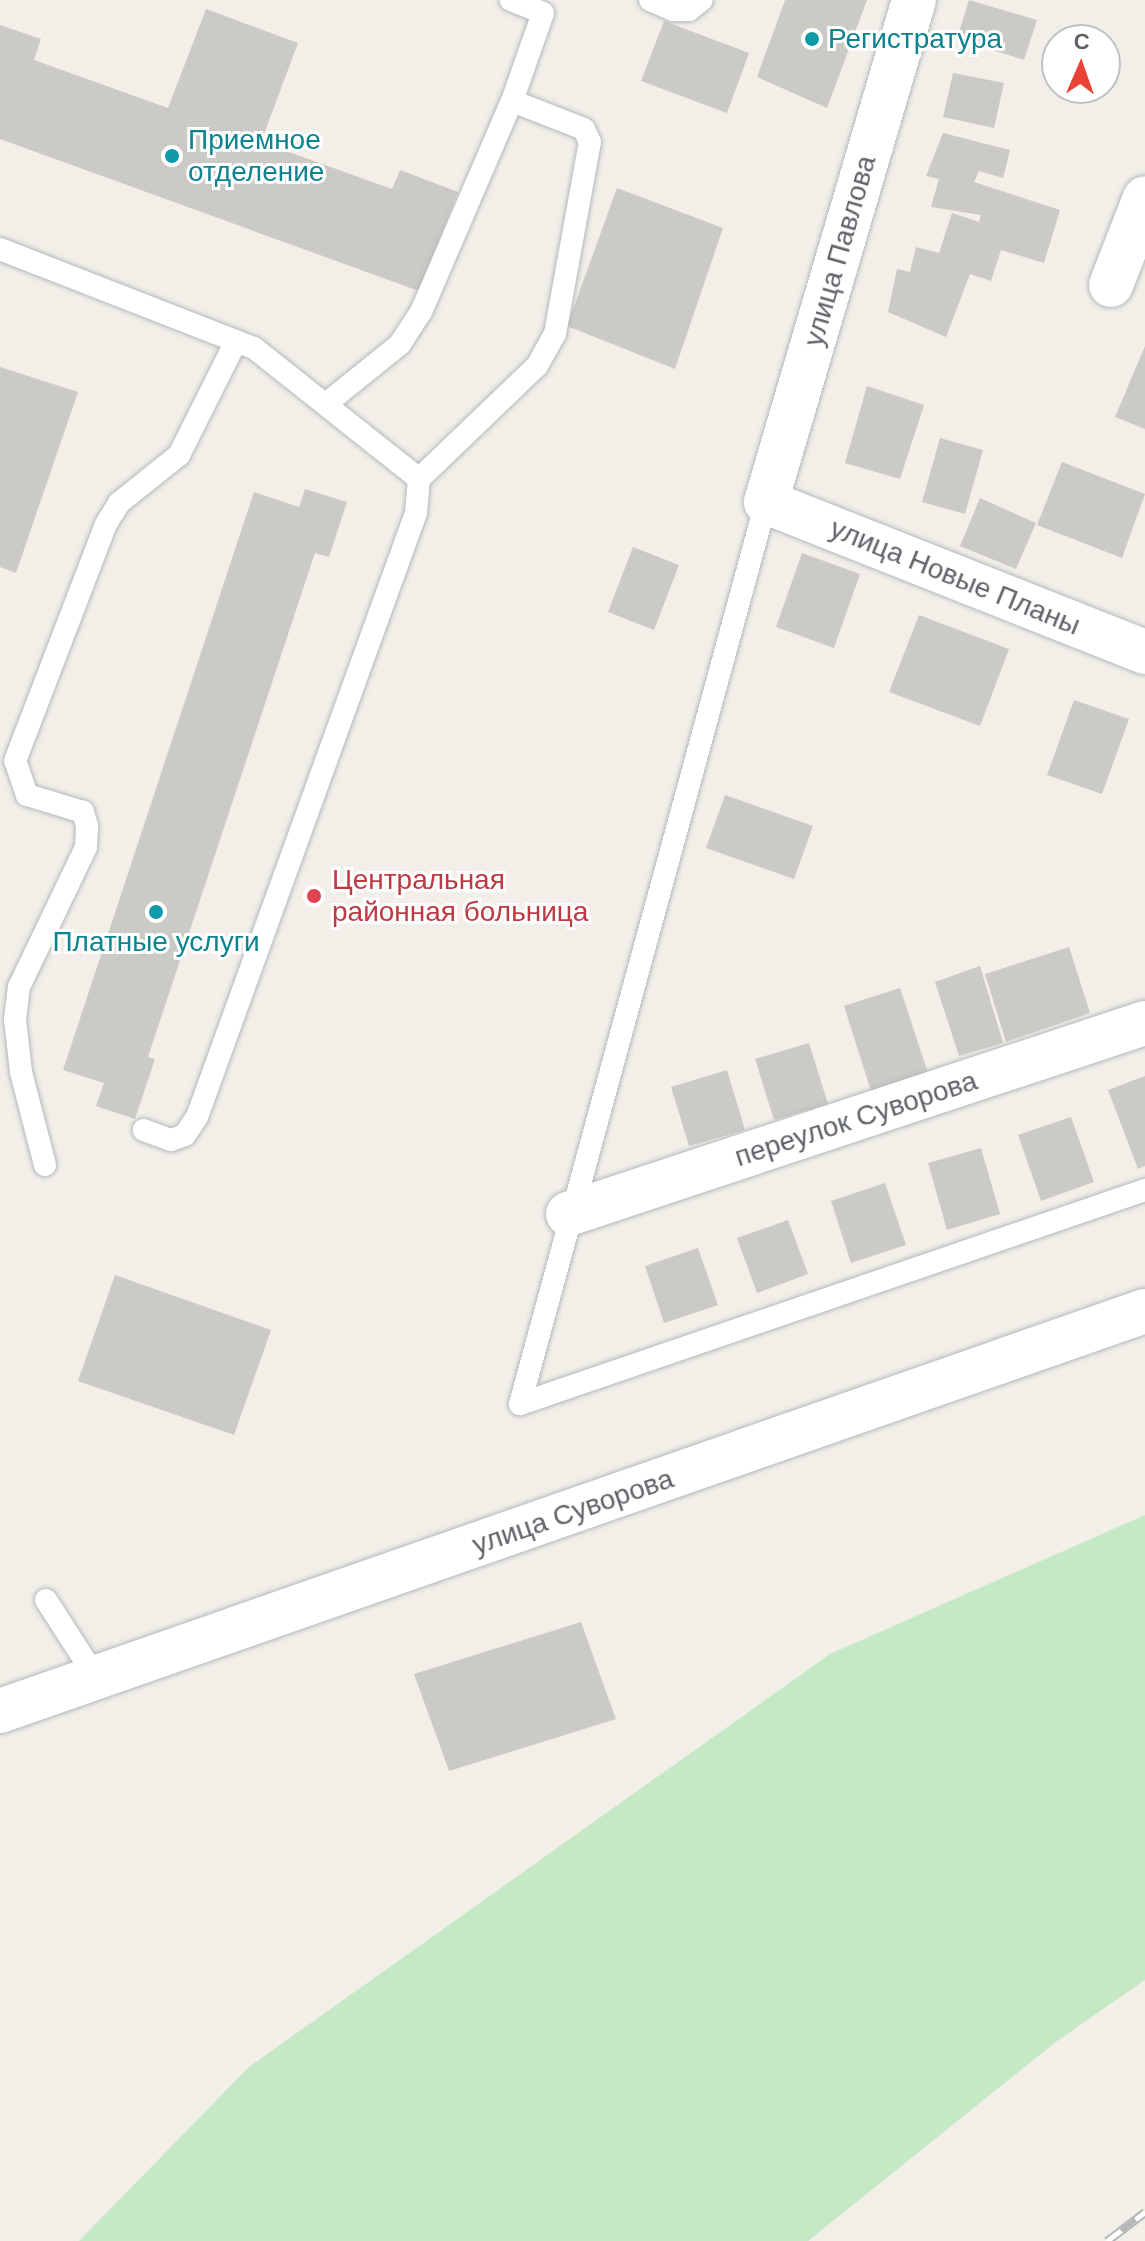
<!DOCTYPE html>
<html>
<head>
<meta charset="utf-8">
<style>
  body { margin:0 }
  #map { position:relative; width:1145px; height:2241px; overflow:hidden; background:#f1efe8; font-family:Arial,sans-serif }
  div>[style] { position:absolute }
  .green>* { inset:0; background:#c5e8c5 }
  .building>* { inset:0; background:#cccac5 }
  .roads { filter:drop-shadow(0 0 2px #b5b8bc) drop-shadow(0 0 2px #b5b8bc) }
  .lane>* { height:22px; margin:-11px; padding:0 11px; transform-origin:11px; border-radius:11px; background:#fff }
  .street>* { height:44px; margin:-22px; padding:0 22px; transform-origin:22px; border-radius:22px; background:#fff }
  .secondary>* { height:44px; margin:-22px; padding:0 22px; transform-origin:22px; border-radius:22px; background:#fff }
  .rail>* { height:9px; margin-top:-4.5px; transform-origin:0; background:repeating-linear-gradient(90deg,#fff 0 18px,#b6b7b8 0 36px); box-sizing:border-box; border-block:2px solid #b6b7b8 }
  .dots>* { width:22px; height:22px; translate:-50% -50%; box-sizing:border-box; border:4px solid #fff; border-radius:50% }
  span { translate:-50% -50%; white-space:nowrap; text-align:center; line-height:1.15; -webkit-text-stroke:6px #fff; paint-order:stroke }
  .culture-label { font-size:28px; color:#0d838f }
  .left { translate:0 -50%; text-align:left }
  .street-label { font-size:28px; color:#5f6368 }
  .health-label { font-size:28px; color:#be3a42 }
  .north { position:absolute; left:1041px; top:24px; width:80px; height:80px; box-sizing:border-box; background:#fff; border:2px solid #bfc1c3; border-radius:50%; rotate:2deg; font-size:22px; font-weight:700; line-height:32px; text-align:center; color:#5f6368 }
  .north::after { content:''; display:block; margin:auto; width:28px; height:36px; background:#ea4335; clip-path:polygon(50% 0,100% 100%,50% 72%,0 100%) }
</style>
</head>
<body>
<div id="map">
  <div class="green">
    <div style="clip-path:polygon(1145px 1515px,1145px 1980px,1057px 2041px,808px 2241px,79px 2241px,249px 2067px,830px 1654px)"></div>
  </div>
  <div class="building">
    <div style="clip-path:polygon(785px 0,867px 0,827px 108px,757px 77px)"></div>
    <div style="clip-path:polygon(969px 0,1037px 20px,1024px 60px,957px 39px)"></div>
    <div style="clip-path:polygon(206px 9px,298px 43px,261px 142px,392px 189px,400px 170px,458px 192px,419px 291px,0 139px,0 25px,41px 39px,34px 60px,168px 108px)"></div>
    <div style="clip-path:polygon(664px 21px,749px 53px,727px 113px,641px 81px)"></div>
    <div style="clip-path:polygon(953px 73px,1004px 83px,994px 128px,943px 117px)"></div>
    <div style="clip-path:polygon(943px 133px,1010px 150px,1003px 178px,979px 171px,974px 182px,1060px 210px,1044px 263px,1001px 250px,991px 281px,970px 274px,946px 337px,888px 312px,897px 269px,910px 272px,916px 247px,939px 253px,952px 213px,979px 222px,981px 215px,931px 207px,939px 179px,926px 176px)"></div>
    <div style="clip-path:polygon(617px 188px,723px 228px,675px 369px,567px 326px)"></div>
    <div style="clip-path:polygon(1145px 346px,1145px 429px,1115px 417px)"></div>
    <div style="clip-path:polygon(0 367px,78px 392px,16px 573px,0 567px)"></div>
    <div style="clip-path:polygon(867px 386px,924px 405px,900px 479px,845px 463px)"></div>
    <div style="clip-path:polygon(940px 438px,983px 450px,965px 514px,922px 502px)"></div>
    <div style="clip-path:polygon(1062px 462px,1145px 494px,1122px 558px,1037px 525px)"></div>
    <div style="clip-path:polygon(305px 489px,347px 502px,329px 557px,315px 553px,148px 1057px,155px 1059px,135px 1119px,96px 1106px,104px 1083px,63px 1070px,254px 492px,299px 507px)"></div>
    <div style="clip-path:polygon(980px 498px,1036px 523px,1016px 569px,960px 546px)"></div>
    <div style="clip-path:polygon(633px 547px,679px 565px,654px 630px,608px 612px)"></div>
    <div style="clip-path:polygon(802px 553px,860px 574px,834px 648px,776px 627px)"></div>
    <div style="clip-path:polygon(919px 615px,1009px 649px,980px 726px,889px 692px)"></div>
    <div style="clip-path:polygon(1074px 700px,1129px 719px,1102px 794px,1047px 775px)"></div>
    <div style="clip-path:polygon(725px 795px,813px 826px,794px 879px,706px 848px)"></div>
    <div style="clip-path:polygon(1069px 947px,1090px 1013px,1006px 1042px,985px 974px)"></div>
    <div style="clip-path:polygon(980px 966px,1003px 1043px,959px 1056px,935px 982px)"></div>
    <div style="clip-path:polygon(900px 988px,928px 1073px,871px 1091px,844px 1006px)"></div>
    <div style="clip-path:polygon(809px 1043px,828px 1104px,774px 1120px,755px 1059px)"></div>
    <div style="clip-path:polygon(727px 1070px,745px 1130px,689px 1146px,671px 1087px)"></div>
    <div style="clip-path:polygon(1145px 1076px,1145px 1166px,1138px 1169px,1108px 1090px)"></div>
    <div style="clip-path:polygon(1071px 1117px,1094px 1182px,1041px 1201px,1018px 1135px)"></div>
    <div style="clip-path:polygon(981px 1148px,1000px 1214px,947px 1230px,928px 1163px)"></div>
    <div style="clip-path:polygon(885px 1183px,906px 1245px,851px 1263px,831px 1201px)"></div>
    <div style="clip-path:polygon(788px 1220px,808px 1274px,757px 1293px,737px 1238px)"></div>
    <div style="clip-path:polygon(698px 1248px,718px 1305px,664px 1323px,645px 1266px)"></div>
    <div style="clip-path:polygon(115px 1275px,271px 1330px,234px 1435px,78px 1381px)"></div>
    <div style="clip-path:polygon(581px 1622px,616px 1719px,449px 1771px,414px 1674px)"></div>
  </div>
  <div class="roads">
    <div class="lane">
      <div style="left:650px;top:0;width:25px;rotate:23deg"></div>
      <div style="left:673px;top:10px;width:16px"></div>
      <div style="left:689px;top:10px;width:16px;rotate:-38deg"></div>
      <div style="left:0;top:249px;width:273px;rotate:21.3deg"></div>
      <div style="left:254px;top:348px;width:211px;rotate:38.4deg"></div>
      <div style="left:419px;top:479px;width:34px;rotate:95deg"></div>
      <div style="left:416px;top:513px;width:642px;rotate:109.93deg"></div>
      <div style="left:197px;top:1117px;width:22px;rotate:124deg"></div>
      <div style="left:185px;top:1135px;width:15px;rotate:160deg"></div>
      <div style="left:171px;top:1140px;width:29px;rotate:-160deg"></div>
      <div style="left:327px;top:403px;width:94px;rotate:-38.9deg"></div>
      <div style="left:400px;top:344px;width:38px;rotate:-57deg"></div>
      <div style="left:421px;top:312px;width:230px;rotate:-66.7deg"></div>
      <div style="left:512px;top:101px;width:93px;rotate:-70.6deg"></div>
      <div style="left:543px;top:13px;width:35px;rotate:-158deg"></div>
      <div style="left:419px;top:479px;width:163px;rotate:-43.8deg"></div>
      <div style="left:537px;top:366px;width:37px;rotate:-61deg"></div>
      <div style="left:555px;top:334px;width:195px;rotate:-79.7deg"></div>
      <div style="left:590px;top:142px;width:14px;rotate:-115deg"></div>
      <div style="left:584px;top:129px;width:77px;rotate:-158.7deg"></div>
      <div style="left:45px;top:1165px;width:96px;rotate:-104.5deg"></div>
      <div style="left:21px;top:1072px;width:53px;rotate:-96.5deg"></div>
      <div style="left:15px;top:1019px;width:32px;rotate:-83deg"></div>
      <div style="left:19px;top:987px;width:155px;rotate:-64.4deg"></div>
      <div style="left:86px;top:847px;width:21px;rotate:-87deg"></div>
      <div style="left:87px;top:826px;width:15px;rotate:-106deg"></div>
      <div style="left:83px;top:812px;width:59px;rotate:-163.1deg"></div>
      <div style="left:27px;top:795px;width:36px;rotate:-109deg"></div>
      <div style="left:15px;top:761px;width:254px;rotate:-69deg"></div>
      <div style="left:106px;top:524px;width:25px;rotate:-58deg"></div>
      <div style="left:119px;top:503px;width:77px;rotate:-38.7deg"></div>
      <div style="left:179px;top:455px;width:127px;rotate:-63.4deg"></div>
      <div style="left:520px;top:1404px;width:935px;rotate:-74.74deg"></div>
      <div style="left:520px;top:1404px;width:661px;rotate:-18.9deg"></div>
      <div style="left:46px;top:1600px;width:94px;rotate:57.2deg"></div>
    </div>
    <div class="street">
      <div style="left:914px;top:0;width:523px;rotate:106.43deg"></div>
      <div style="left:766px;top:502px;width:408px;rotate:21.6deg"></div>
      <div style="left:1111px;top:285px;width:93px;rotate:-68.7deg"></div>
      <div style="left:568px;top:1214px;width:608px;rotate:-18.32deg"></div>
    </div>
    <div class="secondary">
      <div style="left:0;top:1711px;width:1213px;rotate:-19.26deg"></div>
    </div>
  </div>
  <div class="rail">
    <div style="left:1107px;top:2241px;width:48px;rotate:-37.3deg"></div>
  </div>
  <div class="dots">
    <div style="left:812px;top:39px;background:#0f9aa8"></div>
    <div style="left:172px;top:156px;background:#0f9aa8"></div>
    <div style="left:314px;top:896px;background:#e0444e"></div>
    <div style="left:156px;top:912px;background:#0f9aa8"></div>
  </div>
  <div class="culture-label">
    <span class="left" style="left:828px;top:39px">Регистратура</span>
    <span class="left" style="left:188px;top:156px">Приемное<br>отделение</span>
    <span style="left:156px;top:942px">Платные услуги</span>
  </div>
  <div class="street-label">
    <span style="left:840px;top:251px;rotate:-74deg">улица Павлова</span>
    <span style="left:955px;top:577px;rotate:22deg">улица Новые Планы</span>
    <span style="left:856px;top:1119px;rotate:-18deg">переулок Суворова</span>
    <span style="left:573px;top:1512px;rotate:-19deg">улица Суворова</span>
  </div>
  <div class="health-label">
    <span class="left" style="left:332px;top:896px">Центральная<br>районная больница</span>
  </div>
  <div class="north">С</div>
</div>
</body>
</html>
